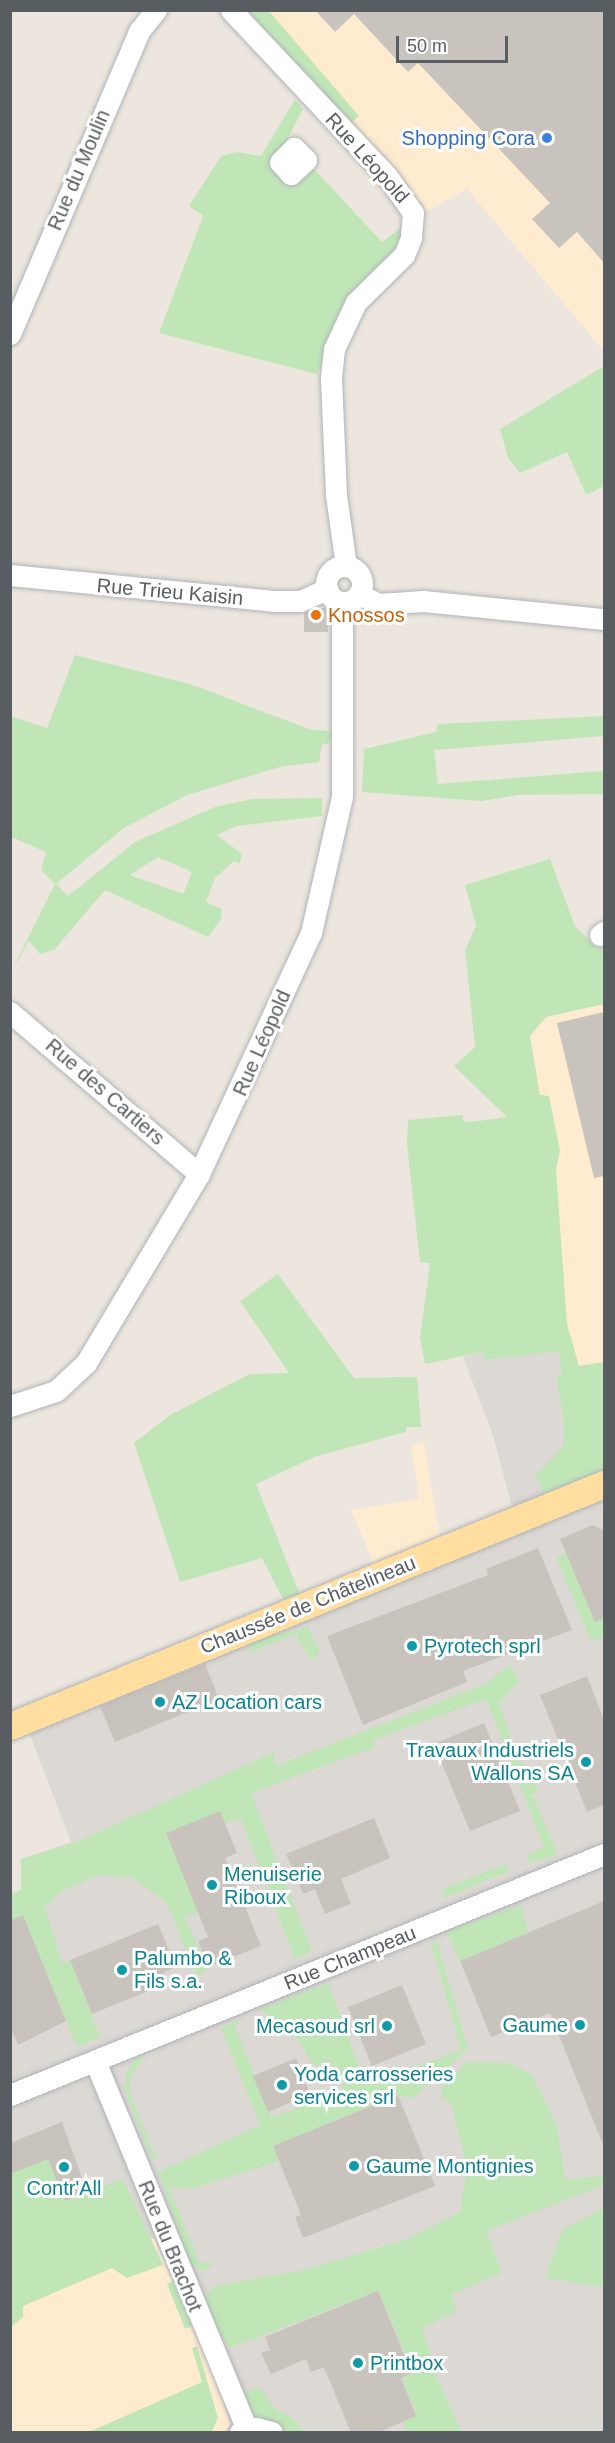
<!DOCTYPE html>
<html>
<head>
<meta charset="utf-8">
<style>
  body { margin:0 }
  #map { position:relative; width:615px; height:2443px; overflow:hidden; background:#ece6de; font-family:Arial,sans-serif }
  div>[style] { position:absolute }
  .commercial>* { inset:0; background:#ffecd0 }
  .industrial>* { inset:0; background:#dcd8d3 }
  .green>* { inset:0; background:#c0e6b8 }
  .building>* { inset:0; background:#c9c3bd }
  .roads { filter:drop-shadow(0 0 2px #afb4b8) drop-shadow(0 0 2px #afb4b8) }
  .minor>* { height:21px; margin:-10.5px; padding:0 10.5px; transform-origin:10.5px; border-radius:10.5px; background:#fff }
  .minor>.ring { margin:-10.5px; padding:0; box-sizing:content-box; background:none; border:21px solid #fff; border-radius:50% }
  .major>* { height:27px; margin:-13.5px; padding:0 13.5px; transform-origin:13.5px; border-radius:13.5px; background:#ffdea0 }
  .dots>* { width:16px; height:16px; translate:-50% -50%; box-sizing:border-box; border:3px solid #fff; border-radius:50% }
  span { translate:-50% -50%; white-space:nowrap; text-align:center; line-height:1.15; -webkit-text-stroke:6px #fff; paint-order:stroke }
  .shop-label { font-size:20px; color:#366cbe }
  .right { translate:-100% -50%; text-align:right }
  .street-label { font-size:20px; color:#575d61 }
  .food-label { font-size:20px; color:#c56008 }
  .left { translate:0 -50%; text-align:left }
  .culture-label { font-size:20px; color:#0d838f }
  .frame { position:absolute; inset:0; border:12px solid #575d61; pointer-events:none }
  .scale { position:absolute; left:396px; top:36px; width:112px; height:27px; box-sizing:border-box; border:3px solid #575d61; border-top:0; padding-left:8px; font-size:18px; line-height:21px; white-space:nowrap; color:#575d61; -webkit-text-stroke:4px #fff; paint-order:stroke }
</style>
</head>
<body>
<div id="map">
  <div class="commercial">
    <div style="clip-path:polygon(248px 11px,604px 11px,604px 351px,467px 189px,419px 215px,405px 183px)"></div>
    <div style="clip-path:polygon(604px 1004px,604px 1362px,579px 1366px,567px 1324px,559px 1239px,556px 1169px,560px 1151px,549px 1096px,540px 1095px,530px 1036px,546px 1017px)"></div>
    <div style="clip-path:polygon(424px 1443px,440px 1540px,374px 1564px,351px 1510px,419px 1499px,411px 1445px)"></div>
    <div style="clip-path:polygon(154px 2238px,223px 2397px,230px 2425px,225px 2432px,11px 2432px,11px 2293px)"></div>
  </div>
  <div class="industrial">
    <div style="clip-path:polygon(559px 1350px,561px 1377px,556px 1377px,564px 1423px,563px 1447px,551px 1461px,542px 1487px,546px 1498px,512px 1507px,493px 1435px,463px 1357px,483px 1352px,484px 1360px)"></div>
    <div style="clip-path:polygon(604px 1486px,604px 2432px,225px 2432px,230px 2425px,223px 2397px,154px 2238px,11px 2293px,11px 1894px,21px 1890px,21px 1859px,71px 1842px,27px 1727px)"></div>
  </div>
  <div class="green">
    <div style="clip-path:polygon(248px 11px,269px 11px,359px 116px,351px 123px)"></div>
    <div style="clip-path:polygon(295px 99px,303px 109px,287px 140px,382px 242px,402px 227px,399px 249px,337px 327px,317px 374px,159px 333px,203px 216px,189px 206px,221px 156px,237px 152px,261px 156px)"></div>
    <div style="clip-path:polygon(604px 366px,604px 486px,586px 495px,567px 452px,520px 473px,508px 458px,500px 429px)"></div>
    <div style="clip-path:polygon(evenodd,75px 655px,190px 684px,312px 730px,333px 731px,329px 744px,322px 744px,319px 762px,280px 767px,187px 795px,124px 828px,56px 884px,68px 896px,135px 842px,215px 807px,252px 799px,322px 798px,322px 816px,237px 826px,217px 835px,242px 854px,240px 863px,234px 861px,215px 878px,206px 902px,222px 909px,221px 919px,208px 937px,105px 890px,54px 950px,40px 954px,29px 941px,11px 972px,55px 884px,41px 870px,46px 852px,11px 837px,10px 716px,47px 728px,75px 655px,158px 857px,192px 872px,183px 894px,130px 875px,158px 857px)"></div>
    <div style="clip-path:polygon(604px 716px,604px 736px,434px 750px,438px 784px,604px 771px,604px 794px,519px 795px,481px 801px,362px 792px,364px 749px,436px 732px,438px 724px)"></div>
    <div style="clip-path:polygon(550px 859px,575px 926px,594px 945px,604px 938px,604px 1004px,546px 1017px,530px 1036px,540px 1095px,549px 1096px,560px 1151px,556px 1169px,567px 1324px,579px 1366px,604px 1362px,604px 1474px,546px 1498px,535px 1476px,563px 1447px,564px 1423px,556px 1377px,561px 1376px,559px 1351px,484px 1360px,483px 1352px,425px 1364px,420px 1338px,430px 1263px,420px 1262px,407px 1145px,408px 1120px,463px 1115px,463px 1121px,471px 1122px,507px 1117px,454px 1066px,475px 1047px,465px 950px,476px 926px,465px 885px)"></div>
    <div style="clip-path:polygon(278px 1274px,354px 1378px,417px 1377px,421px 1427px,406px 1427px,406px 1432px,317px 1456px,256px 1484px,300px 1595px,284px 1601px,262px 1558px,180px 1582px,134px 1443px,170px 1415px,250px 1374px,289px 1373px,240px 1301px)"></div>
    <div style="clip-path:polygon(567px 1553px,595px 1622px,604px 1618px,604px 1636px,591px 1641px,556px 1557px)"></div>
    <div style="clip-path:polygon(308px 1627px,321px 1653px,310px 1660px,296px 1634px,249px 1653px,251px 1641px)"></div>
    <div style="clip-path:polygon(510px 1664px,519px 1682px,499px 1703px,519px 1764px,524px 1763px,538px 1789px,532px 1795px,556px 1849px,554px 1856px,528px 1863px,529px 1854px,544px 1847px,486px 1699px,373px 1740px,375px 1747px,251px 1793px,312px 1951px,295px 1959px,241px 1819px,225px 1822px,220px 1811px,198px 1912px,184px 1917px,208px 1967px,197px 1977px,167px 1903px,133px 1878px,99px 1875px,64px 1890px,45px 1907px,62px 1964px,70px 1960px,100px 2037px,77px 2047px,23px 1916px,11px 1921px,11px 1894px,21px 1890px,21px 1859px,79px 1841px,274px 1752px,275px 1766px,487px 1683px)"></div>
    <div style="clip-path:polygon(506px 1864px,509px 1871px,444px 1898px,442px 1889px)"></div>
    <div style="clip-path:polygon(520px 1905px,529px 1932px,460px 1961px,446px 1932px)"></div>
    <div style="clip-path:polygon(437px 1940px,468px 2049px,413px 2098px,397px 2095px,273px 2146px,279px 2161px,194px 2188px,169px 2187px,199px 2262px,215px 2264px,202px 2271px,190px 2263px,158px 2172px,260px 2125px,221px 2028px,242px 2018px,235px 2026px,271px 2118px,344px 2089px,329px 2061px,314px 2066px,295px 2036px,259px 2009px,328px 1983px,366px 2085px,461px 2050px,431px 1943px)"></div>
    <div style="clip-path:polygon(139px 2055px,144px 2058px,131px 2076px,129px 2090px,157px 2160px,153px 2161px,124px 2089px,127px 2071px)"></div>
    <div style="clip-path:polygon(466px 2062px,510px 2063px,532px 2075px,557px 2125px,565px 2179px,604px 2176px,604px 2185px,486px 2231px,502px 2273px,452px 2294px,456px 2312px,422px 2328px,438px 2380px,462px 2432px,407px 2432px,403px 2420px,416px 2413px,401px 2376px,414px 2373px,378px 2291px,229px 2348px,206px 2308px,206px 2295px,216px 2286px,303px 2270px,408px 2239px,460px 2212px,467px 2167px,453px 2111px,448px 2100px,441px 2098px,442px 2088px)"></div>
    <div style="clip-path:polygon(48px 2159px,65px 2201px,123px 2179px,163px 2265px,127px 2278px,112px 2268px,23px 2306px,23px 2317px,11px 2327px,11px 2174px)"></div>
    <div style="clip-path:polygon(604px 2208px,604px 2287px,545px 2278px,562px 2230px)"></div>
    <div style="clip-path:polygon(174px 2281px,192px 2326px,185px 2329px,167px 2284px)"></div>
    <div style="clip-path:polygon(197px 2346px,218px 2418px,212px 2432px,89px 2432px,202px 2382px,192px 2348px)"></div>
    <div style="clip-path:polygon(260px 2387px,274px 2408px,293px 2418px,305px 2432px,284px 2432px,271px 2421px,253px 2415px,241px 2394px)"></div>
  </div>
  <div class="building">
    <div style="clip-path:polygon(315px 10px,604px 10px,604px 263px,577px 232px,559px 248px,532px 219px,550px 203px,418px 63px,408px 72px,354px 14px,335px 32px)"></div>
    <div style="clip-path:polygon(315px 608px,327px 608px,328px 632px,304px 632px,304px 613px)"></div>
    <div style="clip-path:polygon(604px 1012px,604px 1176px,594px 1178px,557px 1023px)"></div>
    <div style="clip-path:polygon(592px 1525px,604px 1530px,604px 1618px,595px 1622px,560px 1539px)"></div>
    <div style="clip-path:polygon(538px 1548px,572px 1630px,463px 1671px,467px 1682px,363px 1725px,327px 1636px,488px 1575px,486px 1569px)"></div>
    <div style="clip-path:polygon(205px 1664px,219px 1699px,115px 1742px,100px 1706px)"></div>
    <div style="clip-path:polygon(587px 1676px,604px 1720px,604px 1805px,587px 1812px,540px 1695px)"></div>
    <div style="clip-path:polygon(484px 1723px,520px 1811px,470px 1831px,434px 1744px)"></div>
    <div style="clip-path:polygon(220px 1811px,237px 1853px,225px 1858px,261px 1946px,208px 1967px,198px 1941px,208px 1937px,166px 1833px)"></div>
    <div style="clip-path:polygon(374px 1818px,390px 1858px,341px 1879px,351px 1904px,325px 1914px,315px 1889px,303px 1894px,286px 1854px)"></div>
    <div style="clip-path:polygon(604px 1901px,604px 2147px,550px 2013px,491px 2037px,460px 1961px)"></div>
    <div style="clip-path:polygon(23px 1915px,66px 2021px,18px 2045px,10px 2026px,10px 1921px)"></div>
    <div style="clip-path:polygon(158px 1924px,176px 1967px,164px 1972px,168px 1983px,92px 2014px,70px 1960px)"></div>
    <div style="clip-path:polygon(402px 1985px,426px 2044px,372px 2066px,348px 2007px)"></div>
    <div style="clip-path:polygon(296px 2058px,310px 2094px,268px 2112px,253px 2076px)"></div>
    <div style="clip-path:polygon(398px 2095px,435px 2186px,303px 2238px,295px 2217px,301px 2215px,273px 2146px)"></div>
    <div style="clip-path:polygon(62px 2122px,87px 2192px,65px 2201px,48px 2159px,10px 2174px,10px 2143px)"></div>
    <div style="clip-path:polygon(378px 2291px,412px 2373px,401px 2378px,416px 2416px,377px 2433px,351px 2433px,324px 2367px,311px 2372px,306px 2359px,271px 2374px,261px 2353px,270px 2350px,265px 2337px)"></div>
  </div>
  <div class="roads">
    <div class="minor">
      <div style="left:231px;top:10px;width:228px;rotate:46.8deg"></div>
      <div style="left:387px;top:176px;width:45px;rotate:54.9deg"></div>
      <div style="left:413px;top:213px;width:25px;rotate:95deg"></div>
      <div style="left:411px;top:238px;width:18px;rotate:112deg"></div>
      <div style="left:404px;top:255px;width:67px;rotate:135.6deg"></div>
      <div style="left:356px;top:302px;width:52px;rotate:115.1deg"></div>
      <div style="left:334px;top:349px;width:30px;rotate:96deg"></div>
      <div style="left:331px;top:379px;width:116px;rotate:87.5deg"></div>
      <div style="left:336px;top:495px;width:72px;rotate:82deg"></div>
      <div style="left:294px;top:148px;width:17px;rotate:45deg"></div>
      <div style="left:306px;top:160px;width:21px;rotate:137deg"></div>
      <div style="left:291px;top:174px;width:16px;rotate:-133deg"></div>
      <div style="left:280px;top:162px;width:20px;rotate:-45deg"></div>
      <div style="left:10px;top:334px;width:329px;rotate:-66.9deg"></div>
      <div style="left:139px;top:31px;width:27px;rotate:-51deg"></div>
      <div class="ring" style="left:326px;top:566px;width:15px;height:15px"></div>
      <div style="left:10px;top:575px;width:265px;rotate:5.6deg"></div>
      <div style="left:274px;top:601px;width:26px"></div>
      <div style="left:300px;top:601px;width:30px;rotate:-24deg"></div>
      <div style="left:359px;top:594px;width:22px;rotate:27deg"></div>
      <div style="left:379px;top:604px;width:44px;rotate:-3.9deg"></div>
      <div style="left:423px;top:601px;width:182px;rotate:5.7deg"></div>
      <div style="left:600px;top:935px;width:5px;rotate:-37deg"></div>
      <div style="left:10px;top:1012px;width:249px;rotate:40.6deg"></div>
      <div style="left:10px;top:1406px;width:48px;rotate:-18.1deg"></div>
      <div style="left:56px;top:1391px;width:41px;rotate:-43deg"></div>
      <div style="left:86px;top:1363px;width:220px;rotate:-59.1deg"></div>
      <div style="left:199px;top:1174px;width:266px;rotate:-65.1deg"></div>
      <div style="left:311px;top:933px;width:140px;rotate:-77.2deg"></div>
      <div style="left:342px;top:796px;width:194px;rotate:-90deg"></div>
      <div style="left:95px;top:2061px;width:398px;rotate:67.6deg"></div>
      <div style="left:10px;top:2095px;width:641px;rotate:-22.08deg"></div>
      <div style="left:240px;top:2432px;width:16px;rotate:-14deg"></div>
      <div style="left:256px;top:2428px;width:16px;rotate:14deg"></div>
    </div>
    <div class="major">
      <div style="left:10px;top:1726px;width:641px;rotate:-22.17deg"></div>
    </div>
  </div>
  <div class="dots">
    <div style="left:547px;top:138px;background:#3f7fe0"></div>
    <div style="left:316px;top:615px;background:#e8710a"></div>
    <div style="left:412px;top:1646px;background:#0f9aa8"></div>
    <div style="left:160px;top:1702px;background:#0f9aa8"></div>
    <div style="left:586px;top:1762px;background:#0f9aa8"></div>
    <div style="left:212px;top:1885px;background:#0f9aa8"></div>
    <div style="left:122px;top:1970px;background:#0f9aa8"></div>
    <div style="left:580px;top:2025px;background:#0f9aa8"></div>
    <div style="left:387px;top:2026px;background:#0f9aa8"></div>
    <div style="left:282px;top:2085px;background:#0f9aa8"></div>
    <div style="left:354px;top:2166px;background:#0f9aa8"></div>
    <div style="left:64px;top:2167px;background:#0f9aa8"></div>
    <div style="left:358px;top:2363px;background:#0f9aa8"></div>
  </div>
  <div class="shop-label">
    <span class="right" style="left:535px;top:138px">Shopping Cora</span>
  </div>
  <div class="street-label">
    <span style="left:367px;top:158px;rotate:48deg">Rue Léopold</span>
    <span style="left:79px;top:170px;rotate:-67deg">Rue du Moulin</span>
    <span style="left:170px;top:592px;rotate:5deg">Rue Trieu Kaisin</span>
    <span style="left:262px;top:1043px;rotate:-66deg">Rue Léopold</span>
    <span style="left:105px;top:1092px;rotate:41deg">Rue des Cartiers</span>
    <span style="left:308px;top:1605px;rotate:-22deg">Chaussée de Châtelineau</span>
    <span style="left:350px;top:1958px;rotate:-22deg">Rue Champeau</span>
    <span style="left:170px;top:2246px;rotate:68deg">Rue du Brachot</span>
  </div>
  <div class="food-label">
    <span class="left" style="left:328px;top:615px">Knossos</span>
  </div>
  <div class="culture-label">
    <span class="left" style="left:424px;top:1646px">Pyrotech sprl</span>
    <span class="left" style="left:172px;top:1702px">AZ Location cars</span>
    <span class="right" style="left:574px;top:1762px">Travaux Industriels<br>Wallons SA</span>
    <span class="left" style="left:224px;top:1886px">Menuiserie<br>Riboux</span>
    <span class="left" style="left:134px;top:1970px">Palumbo &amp;<br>Fils s.a.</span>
    <span class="right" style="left:568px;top:2025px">Gaume</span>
    <span class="right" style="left:375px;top:2026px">Mecasoud srl</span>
    <span class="left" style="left:294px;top:2086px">Yoda carrosseries<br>services srl</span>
    <span class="left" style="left:366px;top:2166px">Gaume Montignies</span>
    <span style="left:64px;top:2188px">Contr'All</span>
    <span class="left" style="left:370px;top:2363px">Printbox</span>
  </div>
  <div class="frame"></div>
  <div class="scale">50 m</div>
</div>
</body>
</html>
